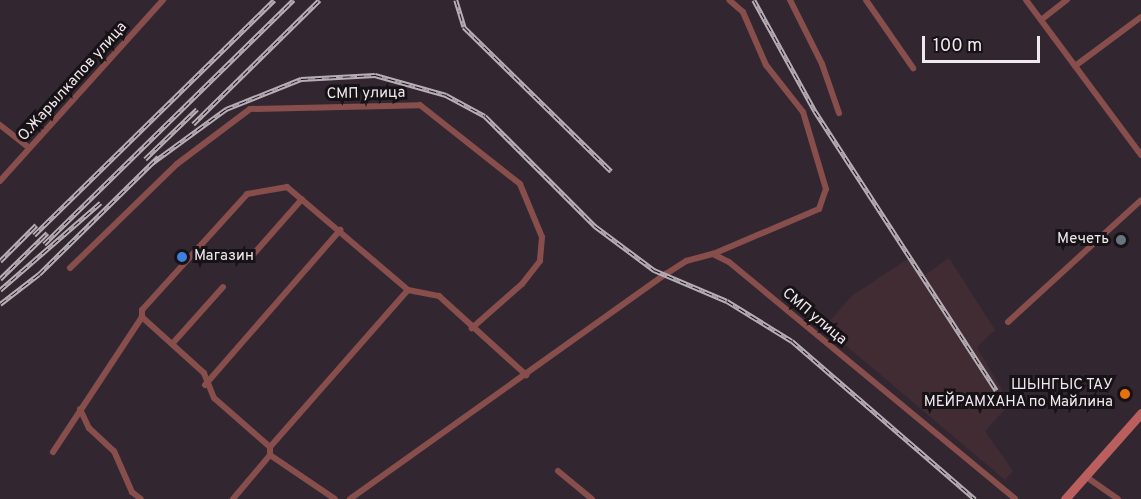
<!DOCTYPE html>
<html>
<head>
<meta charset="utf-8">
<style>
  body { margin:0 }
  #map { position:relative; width:1141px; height:499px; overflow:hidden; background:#322731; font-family:Overpass,sans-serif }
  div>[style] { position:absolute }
  .commercial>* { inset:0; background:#402c32 }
  .street>* { height:6px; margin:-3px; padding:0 3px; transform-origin:3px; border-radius:3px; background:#884e4c }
  .secondary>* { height:9px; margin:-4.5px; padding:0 4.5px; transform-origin:4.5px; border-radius:4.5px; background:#ba5f5e }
  .rail>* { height:4.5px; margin-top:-2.25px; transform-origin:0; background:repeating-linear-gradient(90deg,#171216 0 7px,#b7aeb6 0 14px); box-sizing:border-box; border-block:2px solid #b7aeb6 }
  .dots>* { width:16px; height:16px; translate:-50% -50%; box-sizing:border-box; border:3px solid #171216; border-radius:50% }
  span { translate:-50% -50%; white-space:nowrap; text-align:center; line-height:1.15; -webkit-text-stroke:6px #171216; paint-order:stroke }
  .street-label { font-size:15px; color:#f0e9ef }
  .poi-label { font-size:15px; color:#f0e9ef }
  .right { translate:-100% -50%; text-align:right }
  .left { translate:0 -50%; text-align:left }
  .scale { position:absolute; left:922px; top:36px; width:118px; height:27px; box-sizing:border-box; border:3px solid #f0e9ef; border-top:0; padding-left:8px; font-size:18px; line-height:21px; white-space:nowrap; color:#f0e9ef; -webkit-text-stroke:4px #171216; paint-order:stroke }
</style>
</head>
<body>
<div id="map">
  <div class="commercial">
    <div style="clip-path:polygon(912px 256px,925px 275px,949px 258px,995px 330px,977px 347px,1010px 404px,985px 431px,1013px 471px,1005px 480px,824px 327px,853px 295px)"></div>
  </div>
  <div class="street">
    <div style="left:790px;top:0;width:72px;rotate:63.4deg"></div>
    <div style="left:822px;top:64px;width:52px;rotate:70.9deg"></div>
    <div style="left:866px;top:0;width:83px;rotate:55.3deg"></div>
    <div style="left:1026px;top:0;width:193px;rotate:53.4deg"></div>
    <div style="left:1041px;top:20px;width:33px;rotate:-38deg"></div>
    <div style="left:1075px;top:66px;width:82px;rotate:-36.6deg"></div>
    <div style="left:0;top:125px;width:37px;rotate:38deg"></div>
    <div style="left:0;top:181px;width:244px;rotate:-48deg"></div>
    <div style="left:713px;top:254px;width:115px;rotate:-23deg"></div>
    <div style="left:819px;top:209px;width:21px;rotate:-71deg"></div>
    <div style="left:826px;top:189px;width:80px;rotate:-106.6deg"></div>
    <div style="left:803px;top:112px;width:60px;rotate:-128.2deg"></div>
    <div style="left:766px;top:65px;width:58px;rotate:-113.5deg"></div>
    <div style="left:743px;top:12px;width:18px;rotate:-139deg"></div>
    <div style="left:251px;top:257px;width:77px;rotate:-48.7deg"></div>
    <div style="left:70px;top:268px;width:149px;rotate:-44.2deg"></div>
    <div style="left:177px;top:164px;width:91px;rotate:-37deg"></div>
    <div style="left:250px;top:109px;width:170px;rotate:-1.3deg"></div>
    <div style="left:420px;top:105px;width:127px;rotate:38.3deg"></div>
    <div style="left:520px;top:184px;width:57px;rotate:67.5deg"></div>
    <div style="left:542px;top:237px;width:24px;rotate:95deg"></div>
    <div style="left:540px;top:261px;width:29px;rotate:128deg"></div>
    <div style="left:522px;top:284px;width:67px;rotate:138.7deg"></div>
    <div style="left:1008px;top:322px;width:180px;rotate:-42.5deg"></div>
    <div style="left:173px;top:343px;width:75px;rotate:-48.2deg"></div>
    <div style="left:205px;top:385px;width:206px;rotate:-48.9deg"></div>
    <div style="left:80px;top:409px;width:21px;rotate:65deg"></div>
    <div style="left:89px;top:428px;width:34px;rotate:43deg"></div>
    <div style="left:114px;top:451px;width:45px;rotate:66.3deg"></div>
    <div style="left:132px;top:492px;width:11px;rotate:38deg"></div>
    <div style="left:270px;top:447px;width:74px;rotate:-138.8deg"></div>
    <div style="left:214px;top:398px;width:27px;rotate:-112deg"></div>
    <div style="left:204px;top:373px;width:84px;rotate:-137.9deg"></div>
    <div style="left:142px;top:317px;width:7px;rotate:-90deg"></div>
    <div style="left:142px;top:310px;width:156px;rotate:-47.8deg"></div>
    <div style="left:247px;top:194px;width:41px;rotate:-9.9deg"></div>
    <div style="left:287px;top:187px;width:159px;rotate:40.4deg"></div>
    <div style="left:408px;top:290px;width:32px;rotate:11deg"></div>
    <div style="left:439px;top:296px;width:118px;rotate:42.2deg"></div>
    <div style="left:53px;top:452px;width:162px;rotate:-56.6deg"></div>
    <div style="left:270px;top:455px;width:78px;rotate:34.1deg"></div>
    <div style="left:558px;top:471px;width:44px;rotate:39.5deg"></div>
    <div style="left:1085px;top:476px;width:40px;rotate:34.9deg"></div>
    <div style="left:233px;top:499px;width:57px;rotate:-49.9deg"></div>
    <div style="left:270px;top:455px;width:8px;rotate:-90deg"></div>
    <div style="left:270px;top:447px;width:209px;rotate:-48.7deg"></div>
    <div style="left:350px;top:499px;width:388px;rotate:-35.5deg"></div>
    <div style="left:666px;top:274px;width:24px;rotate:-33deg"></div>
    <div style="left:686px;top:261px;width:28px;rotate:-15deg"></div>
    <div style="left:713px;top:254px;width:18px;rotate:27deg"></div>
    <div style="left:729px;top:262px;width:371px;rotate:39.6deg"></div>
  </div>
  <div class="secondary">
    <div style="left:1065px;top:499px;width:115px;rotate:-48.5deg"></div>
  </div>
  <div class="rail">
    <div style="left:456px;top:0;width:28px;rotate:73deg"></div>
    <div style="left:464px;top:27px;width:206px;rotate:44.4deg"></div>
    <div style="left:754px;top:0;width:127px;rotate:61.2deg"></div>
    <div style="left:815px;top:111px;width:333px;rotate:57deg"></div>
    <div style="left:193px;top:124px;width:177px;rotate:-44.5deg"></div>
    <div style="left:145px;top:159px;width:72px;rotate:-43.9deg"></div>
    <div style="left:152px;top:163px;width:92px;rotate:-36.1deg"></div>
    <div style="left:226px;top:109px;width:81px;rotate:-21.8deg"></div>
    <div style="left:301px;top:79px;width:74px;rotate:-3.1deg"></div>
    <div style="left:375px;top:75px;width:74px;rotate:15.7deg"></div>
    <div style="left:446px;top:95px;width:44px;rotate:28.3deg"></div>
    <div style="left:485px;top:116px;width:156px;rotate:45deg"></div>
    <div style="left:595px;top:226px;width:74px;rotate:36.7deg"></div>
    <div style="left:654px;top:270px;width:79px;rotate:23deg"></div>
    <div style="left:727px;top:301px;width:76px;rotate:31.6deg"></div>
    <div style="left:792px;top:341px;width:242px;rotate:40.8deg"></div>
    <div style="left:34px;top:235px;width:336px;rotate:-44.4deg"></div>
    <div style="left:44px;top:244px;width:349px;rotate:-44.4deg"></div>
    <div style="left:0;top:261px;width:51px;rotate:-45deg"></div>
    <div style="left:0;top:279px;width:66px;rotate:-44.4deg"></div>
    <div style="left:0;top:290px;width:133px;rotate:-41deg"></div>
    <div style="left:0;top:304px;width:49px;rotate:-37.6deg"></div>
    <div style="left:39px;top:274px;width:167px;rotate:-44.5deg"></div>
  </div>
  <div class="dots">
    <div style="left:1121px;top:240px;background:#6b7280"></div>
    <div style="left:182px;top:257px;background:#3f7fe0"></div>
    <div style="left:1125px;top:394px;background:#e8710a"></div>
  </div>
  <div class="street-label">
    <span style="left:73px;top:82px;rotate:-48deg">О.Жарылкапов улица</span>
    <span style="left:366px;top:94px;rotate:-1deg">СМП улица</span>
    <span style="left:814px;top:317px;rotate:40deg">СМП улица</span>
  </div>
  <div class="poi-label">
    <span class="right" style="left:1109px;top:240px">Мечеть</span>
    <span class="left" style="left:194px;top:257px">Магазин</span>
    <span class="right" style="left:1113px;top:394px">ШЫНГЫС ТАУ<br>МЕЙРАМХАНА по Майлина</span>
  </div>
  <div class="scale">100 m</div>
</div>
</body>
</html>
